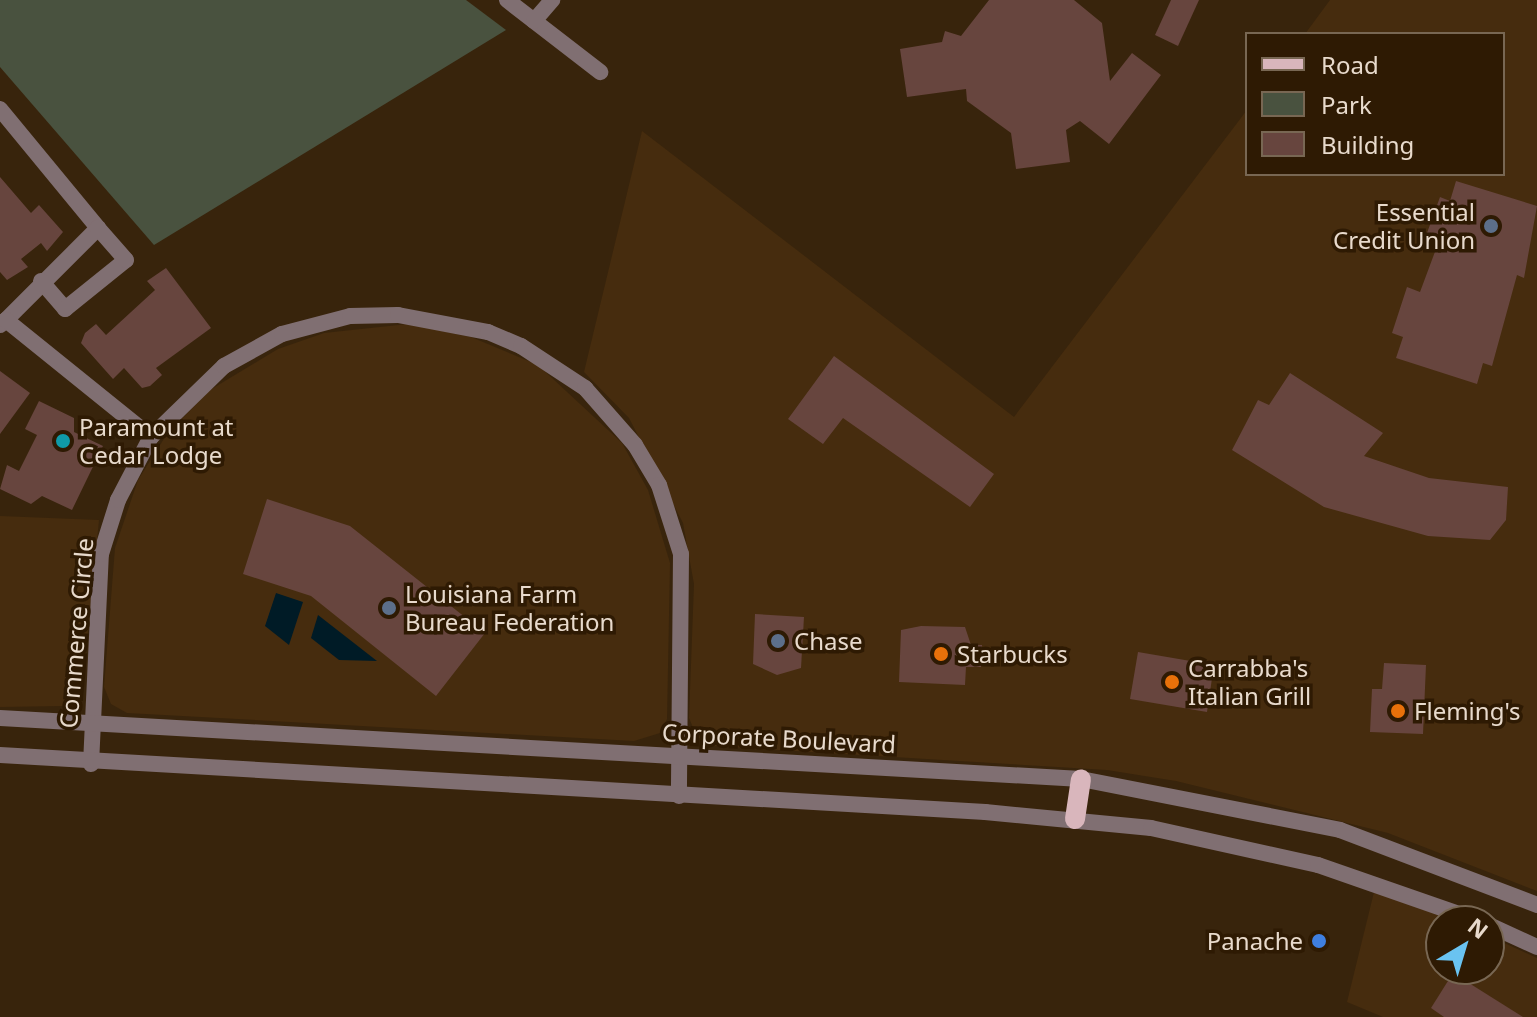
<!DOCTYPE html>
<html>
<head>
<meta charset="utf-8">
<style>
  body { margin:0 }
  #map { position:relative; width:1537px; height:1017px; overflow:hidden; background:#38240c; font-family:"Noto Sans",sans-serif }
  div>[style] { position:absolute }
  .built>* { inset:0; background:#462c0e }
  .green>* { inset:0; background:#49523f }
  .water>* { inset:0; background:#001b26 }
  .building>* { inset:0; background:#67453e }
  .minor>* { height:16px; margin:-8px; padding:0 8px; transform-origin:8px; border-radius:8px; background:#806f72 }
  .tertiary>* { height:16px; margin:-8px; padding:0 8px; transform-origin:8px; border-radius:8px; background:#806f72 }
  .primary>* { height:20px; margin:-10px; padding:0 10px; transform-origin:10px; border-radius:10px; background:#d9b6bc }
  .dots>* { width:22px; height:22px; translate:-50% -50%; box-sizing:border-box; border:4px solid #2e1a03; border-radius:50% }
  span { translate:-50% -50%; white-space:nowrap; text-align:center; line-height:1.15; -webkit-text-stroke:7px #2e1a03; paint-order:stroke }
  .poi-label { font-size:24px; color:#e8dacc }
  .right { translate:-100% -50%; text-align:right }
  .left { translate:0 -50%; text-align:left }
  .street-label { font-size:24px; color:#e8dacc }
  .legend { position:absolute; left:1245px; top:32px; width:260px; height:144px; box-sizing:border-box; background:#2e1a03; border:2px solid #786753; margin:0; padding:10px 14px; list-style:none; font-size:24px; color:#e8dacc }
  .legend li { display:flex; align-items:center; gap:16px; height:40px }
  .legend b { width:40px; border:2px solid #786753 }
  .north { position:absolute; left:1425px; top:905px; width:80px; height:80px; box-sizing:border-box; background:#2e1a03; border:2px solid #786753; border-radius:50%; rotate:38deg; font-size:22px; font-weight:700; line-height:32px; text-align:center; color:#e8dacc }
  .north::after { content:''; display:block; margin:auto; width:28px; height:36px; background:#6ac3f1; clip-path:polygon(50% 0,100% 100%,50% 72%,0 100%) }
</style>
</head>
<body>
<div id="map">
  <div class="built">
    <div style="clip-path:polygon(1330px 0,1537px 0,1537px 891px,1388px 833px,1176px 781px,1107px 770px,715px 746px,697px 737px,689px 718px,694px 584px,683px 523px,629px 418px,584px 372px,642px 131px,1014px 417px,1247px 110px,1247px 174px,1503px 174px,1503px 34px,1305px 34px)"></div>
    <div style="clip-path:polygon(408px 324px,471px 337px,538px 365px,622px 443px,648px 490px,670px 563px,667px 719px,660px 733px,634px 741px,127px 713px,111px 704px,104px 687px,115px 548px,138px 480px,167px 434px,210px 390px,278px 349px,324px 333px)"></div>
    <div style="clip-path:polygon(0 516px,99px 520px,83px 682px,64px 706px,0 707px)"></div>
    <div style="clip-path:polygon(1376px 884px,1457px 921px,1441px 921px,1441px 969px,1489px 969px,1489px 936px,1537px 958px,1537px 1017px,1383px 1017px,1347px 1002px)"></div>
  </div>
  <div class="green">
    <div style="clip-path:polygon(0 0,466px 0,506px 30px,154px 245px,0 67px)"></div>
  </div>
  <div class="water">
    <div style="clip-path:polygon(276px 593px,303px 602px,289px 645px,265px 626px)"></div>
    <div style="clip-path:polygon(318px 615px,377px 661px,339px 660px,311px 638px)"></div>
  </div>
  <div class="building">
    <div style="clip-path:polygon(989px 0,1074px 0,1102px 23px,1110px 81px,1132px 53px,1161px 75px,1109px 144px,1080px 121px,1066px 130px,1070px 162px,1016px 169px,1011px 133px,967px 101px,966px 89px,907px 97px,900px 49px,942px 42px,945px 31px,961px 36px)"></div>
    <div style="clip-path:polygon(1171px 0,1199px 0,1178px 46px,1155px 35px)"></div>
    <div style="clip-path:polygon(0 177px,31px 213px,39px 205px,63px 232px,47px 251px,41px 243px,21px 259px,28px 267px,7px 280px,0 272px)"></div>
    <div style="clip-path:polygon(1456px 181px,1537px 206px,1524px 278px,1517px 275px,1492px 366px,1483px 363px,1477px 384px,1396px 358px,1403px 337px,1392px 333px,1407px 287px,1420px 292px,1436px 249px,1423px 244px,1440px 197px,1450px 201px)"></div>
    <div style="clip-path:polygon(166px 268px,211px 328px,156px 368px,162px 375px,150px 386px,142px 388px,124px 368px,113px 379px,81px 343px,85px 333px,96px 324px,106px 335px,155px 290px,147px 281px)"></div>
    <div style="clip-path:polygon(834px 356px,994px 474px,970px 507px,843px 418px,823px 444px,788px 419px)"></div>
    <div style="clip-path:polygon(0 371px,30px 393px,0 434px)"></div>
    <div style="clip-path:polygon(1290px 373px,1383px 433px,1364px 456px,1429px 478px,1508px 487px,1506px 520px,1490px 540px,1428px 536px,1324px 507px,1232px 450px,1258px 400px,1269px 405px)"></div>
    <div style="clip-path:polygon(39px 401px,74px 418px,74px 432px,103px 446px,72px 510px,42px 496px,31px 504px,0 489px,7px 465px,19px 471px,37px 435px,25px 429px)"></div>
    <div style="clip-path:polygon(267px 499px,350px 526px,485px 633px,436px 696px,311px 596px,243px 574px)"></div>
    <div style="clip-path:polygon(755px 614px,804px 617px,801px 668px,777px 675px,753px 664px)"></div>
    <div style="clip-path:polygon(921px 626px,965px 627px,971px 645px,982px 645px,981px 667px,966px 667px,965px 685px,899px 682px,901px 630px)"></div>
    <div style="clip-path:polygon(1138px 652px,1214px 665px,1207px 712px,1130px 699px)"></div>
    <div style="clip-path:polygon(1384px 663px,1426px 665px,1423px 734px,1370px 732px,1372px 689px,1382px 689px)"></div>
    <div style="clip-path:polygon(1453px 973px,1523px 1017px,1444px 1017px,1431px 1008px)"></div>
  </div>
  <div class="minor">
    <div style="left:507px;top:0;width:118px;rotate:37.7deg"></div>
    <div style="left:534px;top:21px;width:28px;rotate:-49deg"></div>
    <div style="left:0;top:109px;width:154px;rotate:50.5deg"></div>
    <div style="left:98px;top:228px;width:130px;rotate:135deg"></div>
    <div style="left:41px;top:281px;width:37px;rotate:49deg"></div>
    <div style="left:65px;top:309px;width:78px;rotate:-38.8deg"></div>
    <div style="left:126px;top:260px;width:43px;rotate:-131.2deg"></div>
    <div style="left:0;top:325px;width:8px;rotate:-40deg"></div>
    <div style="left:6px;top:320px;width:186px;rotate:38.9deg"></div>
    <div style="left:91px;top:764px;width:210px;rotate:-87.3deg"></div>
    <div style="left:101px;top:554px;width:57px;rotate:-72.5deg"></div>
    <div style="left:118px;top:500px;width:71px;rotate:-62.4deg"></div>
    <div style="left:151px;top:437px;width:102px;rotate:-44.2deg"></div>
    <div style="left:224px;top:366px;width:66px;rotate:-28.9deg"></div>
    <div style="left:282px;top:334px;width:70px;rotate:-14.8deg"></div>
    <div style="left:350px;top:316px;width:48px;rotate:-1.2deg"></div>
    <div style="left:398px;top:315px;width:92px;rotate:10.7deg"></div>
    <div style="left:488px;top:332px;width:36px;rotate:23deg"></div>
    <div style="left:521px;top:346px;width:77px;rotate:33.3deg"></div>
    <div style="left:585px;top:388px;width:76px;rotate:48.7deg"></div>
    <div style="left:635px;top:445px;width:47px;rotate:59deg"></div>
    <div style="left:659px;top:485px;width:72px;rotate:72.3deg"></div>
    <div style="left:681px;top:554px;width:242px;rotate:90.5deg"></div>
  </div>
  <div class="tertiary">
    <div style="left:0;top:718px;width:1083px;rotate:3.23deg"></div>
    <div style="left:1081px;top:779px;width:264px;rotate:11.1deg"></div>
    <div style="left:1340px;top:830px;width:211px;rotate:20.8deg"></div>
    <div style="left:0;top:755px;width:987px;rotate:3.31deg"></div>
    <div style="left:985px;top:812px;width:167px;rotate:5.5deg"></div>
    <div style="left:1151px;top:828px;width:171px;rotate:12.5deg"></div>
    <div style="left:1318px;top:865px;width:170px;rotate:19.2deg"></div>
    <div style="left:1489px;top:925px;width:53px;rotate:24.6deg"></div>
  </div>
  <div class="primary">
    <div style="left:1075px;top:819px;width:40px;rotate:-81.5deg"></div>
  </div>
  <div class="dots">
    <div style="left:1491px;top:226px;background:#5c6f8a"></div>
    <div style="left:63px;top:441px;background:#0f9aa8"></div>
    <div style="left:389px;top:608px;background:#5c6f8a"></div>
    <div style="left:778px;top:641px;background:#5c6f8a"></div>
    <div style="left:941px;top:654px;background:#e8710a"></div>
    <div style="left:1172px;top:682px;background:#e8710a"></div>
    <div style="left:1398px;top:711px;background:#e8710a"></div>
    <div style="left:1319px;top:941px;background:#3f7fe0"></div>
  </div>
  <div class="poi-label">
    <span class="right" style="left:1475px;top:226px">Essential<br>Credit Union</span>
    <span class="left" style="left:79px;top:441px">Paramount at<br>Cedar Lodge</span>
    <span class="left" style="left:405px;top:608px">Louisiana Farm<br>Bureau Federation</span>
    <span class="left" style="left:794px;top:641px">Chase</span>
    <span class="left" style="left:957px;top:654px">Starbucks</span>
    <span class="left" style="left:1188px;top:682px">Carrabba's<br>Italian Grill</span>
    <span class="left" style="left:1414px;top:711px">Fleming's</span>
    <span class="right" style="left:1303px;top:941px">Panache</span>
  </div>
  <div class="street-label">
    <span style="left:76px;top:633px;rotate:-85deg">Commerce Circle</span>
    <span style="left:779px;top:738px;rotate:3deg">Corporate Boulevard</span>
  </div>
  <ul class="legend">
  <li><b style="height:10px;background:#d9b6bc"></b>Road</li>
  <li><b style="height:22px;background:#49523f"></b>Park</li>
  <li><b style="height:22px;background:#67453e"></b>Building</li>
  </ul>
  <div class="north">N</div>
</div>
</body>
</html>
